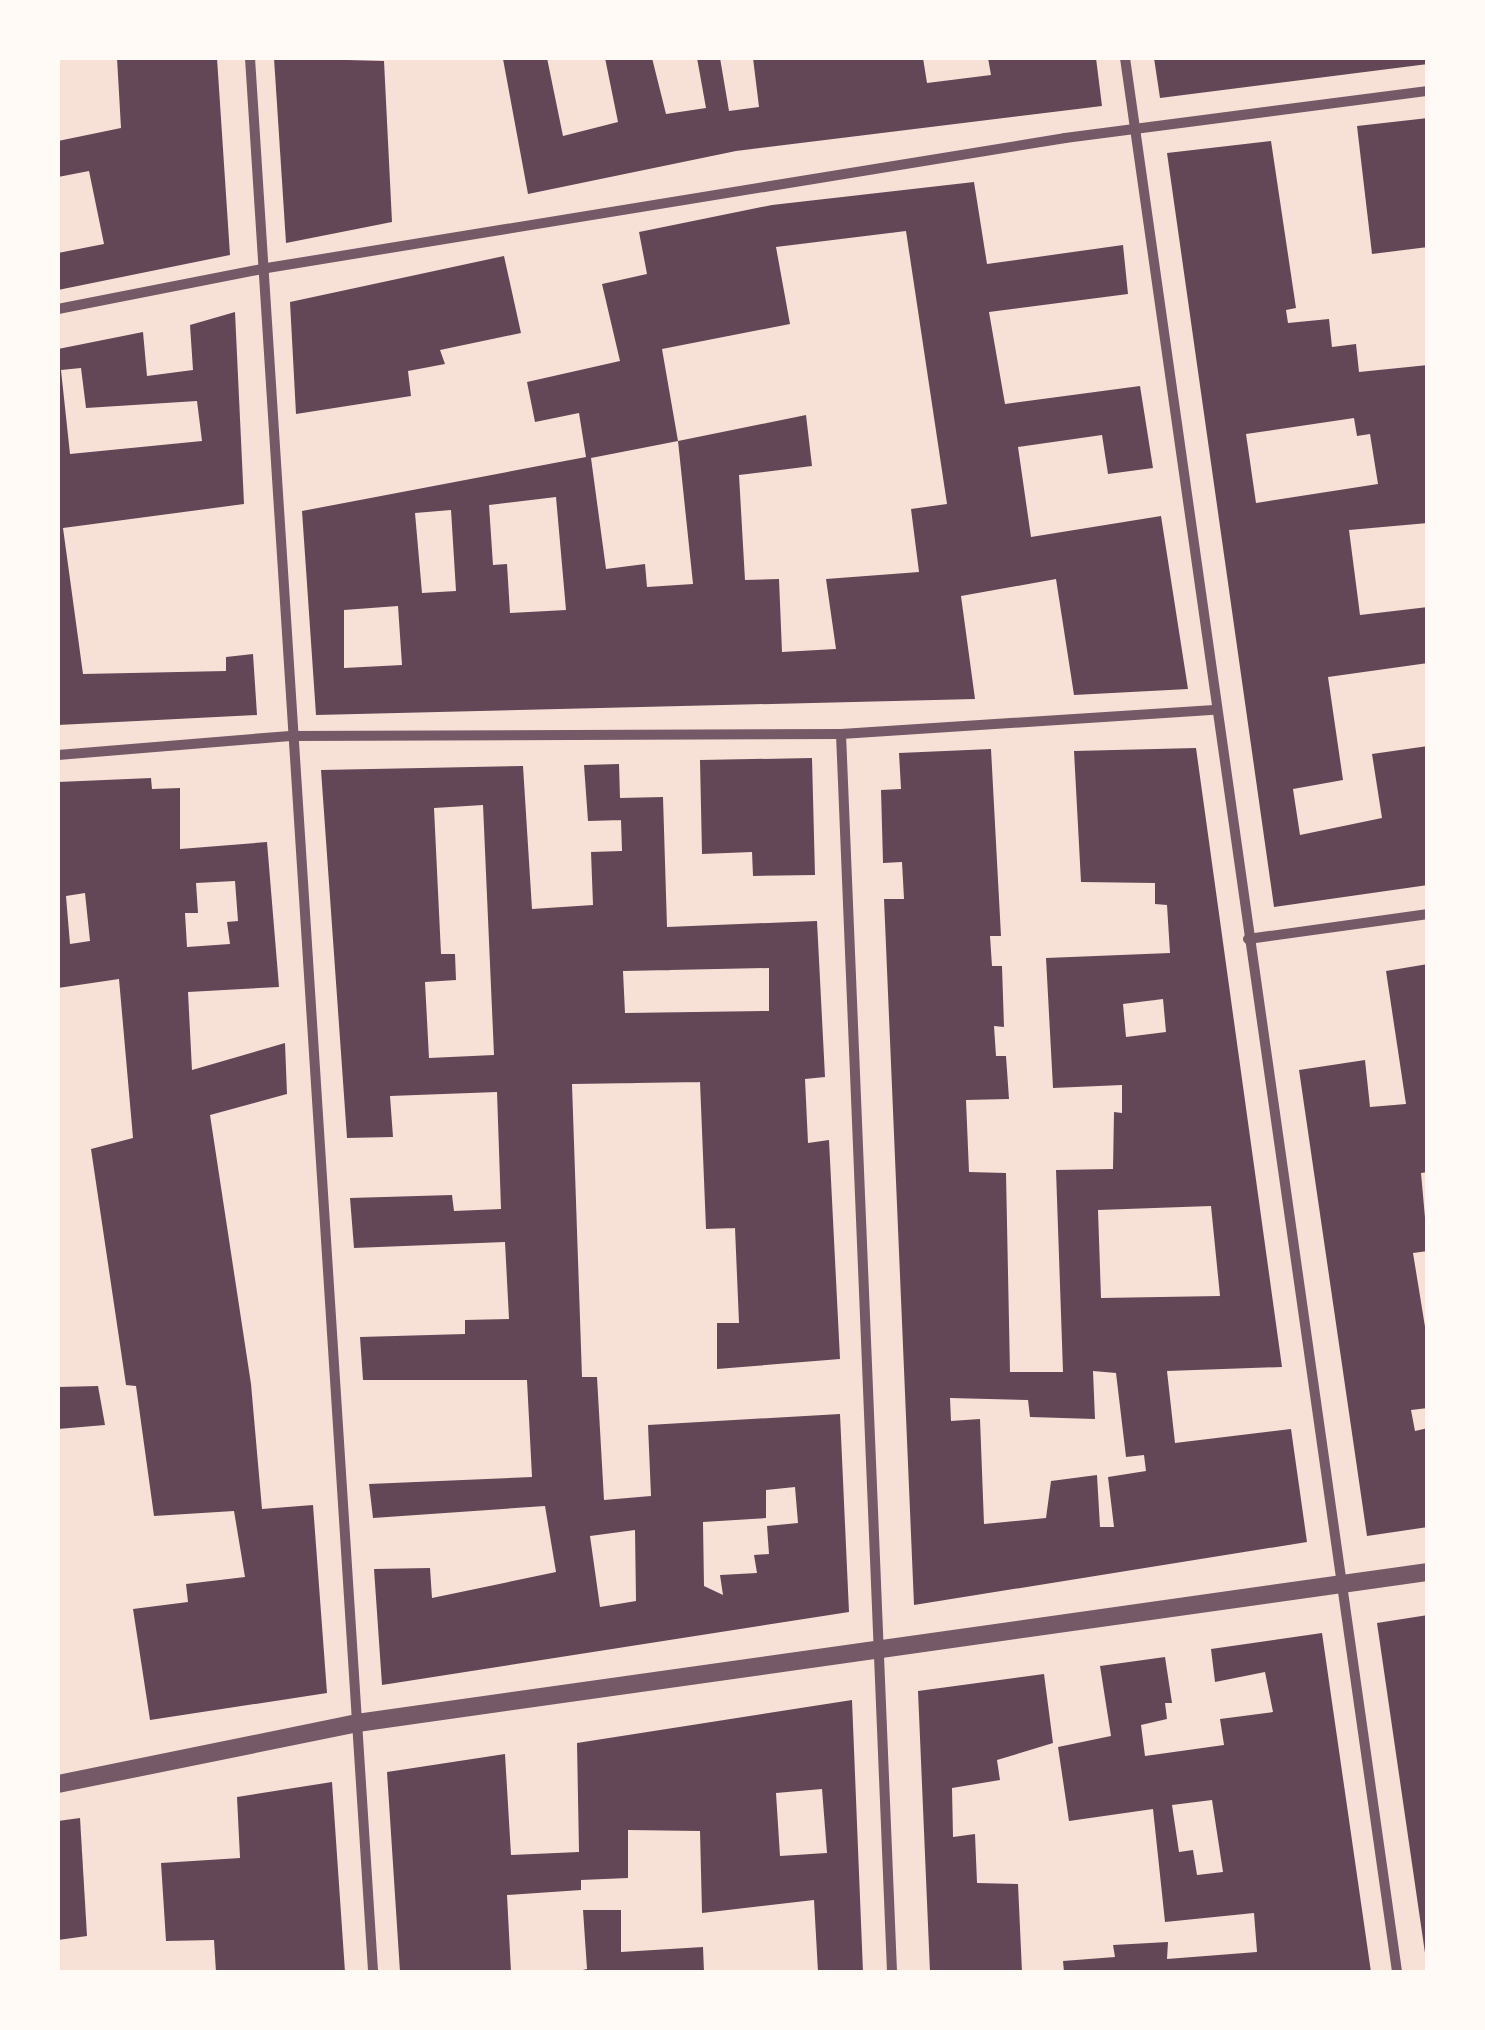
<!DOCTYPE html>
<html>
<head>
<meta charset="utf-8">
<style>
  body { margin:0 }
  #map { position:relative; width:1485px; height:2030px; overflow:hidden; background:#f7e1d7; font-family:Quicksand,sans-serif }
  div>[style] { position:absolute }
  .building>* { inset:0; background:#644757 }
  .minor>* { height:10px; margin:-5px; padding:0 5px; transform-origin:5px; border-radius:5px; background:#755966 }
  .tertiary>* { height:18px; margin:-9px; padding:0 9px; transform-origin:9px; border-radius:9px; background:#755966 }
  span { translate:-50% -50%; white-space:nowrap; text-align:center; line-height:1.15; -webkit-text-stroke:8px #fffaf5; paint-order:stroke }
  .frame { position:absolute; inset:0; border:60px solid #fffaf5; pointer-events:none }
</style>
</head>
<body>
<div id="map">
  <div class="building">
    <div style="clip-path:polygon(117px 58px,217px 58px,230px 255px,58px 290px,58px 253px,104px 244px,89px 171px,58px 177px,58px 141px,121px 128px)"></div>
    <div style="clip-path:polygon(274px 58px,384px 61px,392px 222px,286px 243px)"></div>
    <div style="clip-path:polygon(547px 58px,563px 136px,618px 122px,605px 58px,652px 58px,666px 114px,706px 108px,697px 58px,720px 58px,729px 111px,759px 107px,753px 58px,923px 58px,927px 83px,991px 75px,988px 58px,1096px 58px,1102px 106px,736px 151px,528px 194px,503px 59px)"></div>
    <div style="clip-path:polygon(1154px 58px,1428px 58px,1428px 64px,1160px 98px)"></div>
    <div style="clip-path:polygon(1428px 118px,1428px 247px,1372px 254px,1357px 126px)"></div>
    <div style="clip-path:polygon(evenodd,1271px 141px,1296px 308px,1286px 310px,1288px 323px,1329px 319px,1332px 347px,1356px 344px,1359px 372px,1428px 365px,1428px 523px,1349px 530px,1360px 615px,1428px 607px,1428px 663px,1328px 677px,1343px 780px,1293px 789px,1300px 835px,1382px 818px,1372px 754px,1428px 746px,1428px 885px,1274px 907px,1167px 153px,1271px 141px,1354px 418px,1357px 436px,1370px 434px,1378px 484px,1256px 503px,1246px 434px,1354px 418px)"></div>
    <div style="clip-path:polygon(evenodd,974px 182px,987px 264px,1123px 245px,1128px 294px,989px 312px,1005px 404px,1140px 386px,1153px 468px,1108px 474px,1102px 435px,1018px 447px,1031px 537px,1161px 516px,1188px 689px,1074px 695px,1056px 579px,961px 596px,975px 699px,316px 715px,302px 511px,586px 457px,579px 413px,535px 422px,527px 382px,620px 361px,602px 284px,647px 274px,639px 232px,772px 205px,974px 182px,906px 231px,947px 504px,911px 509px,919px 572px,826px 579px,836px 649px,782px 652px,779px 579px,745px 580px,739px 475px,812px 466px,806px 415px,678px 441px,662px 349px,790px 324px,776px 247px,906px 231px,974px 182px,678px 441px,693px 584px,647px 587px,645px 564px,606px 569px,591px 458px,678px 441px,974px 182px,556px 497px,566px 610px,510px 613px,507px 564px,493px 565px,489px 505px,556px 497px,974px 182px,451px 510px,456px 591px,422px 593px,415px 513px,451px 510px,974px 182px,398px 606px,402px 665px,344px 668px,344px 610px,398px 606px)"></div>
    <div style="clip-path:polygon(504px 256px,521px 333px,440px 350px,445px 364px,408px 371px,411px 396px,296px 414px,290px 302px)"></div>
    <div style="clip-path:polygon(evenodd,235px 312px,244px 504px,63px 528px,83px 674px,226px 671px,226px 657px,253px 654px,257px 715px,58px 725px,58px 349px,143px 332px,147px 376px,193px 370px,190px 325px,235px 312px,81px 368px,86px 408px,197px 401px,202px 441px,70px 454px,61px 370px,81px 368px)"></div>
    <div style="clip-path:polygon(evenodd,1196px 748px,1282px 1367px,1167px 1371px,1175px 1443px,1291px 1429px,1307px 1542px,914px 1605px,884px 899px,904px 899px,902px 862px,883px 863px,881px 790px,901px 789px,899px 753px,991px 749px,1001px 936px,990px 936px,992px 966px,1002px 966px,1004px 1027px,994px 1026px,996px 1056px,1006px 1056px,1009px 1099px,966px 1100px,969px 1172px,1006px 1173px,1010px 1372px,1063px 1372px,1056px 1170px,1113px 1169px,1114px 1112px,1122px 1113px,1122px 1085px,1053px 1088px,1046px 958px,1170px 953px,1167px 905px,1155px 904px,1155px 883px,1081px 882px,1074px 751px,1196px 748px,1163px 999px,1166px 1032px,1126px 1037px,1123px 1004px,1163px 999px,1196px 748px,1211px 1206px,1220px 1296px,1101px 1298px,1098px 1210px,1211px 1206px,1196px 748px,1093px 1371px,1116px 1373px,1126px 1457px,1144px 1455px,1146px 1471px,1108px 1477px,1114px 1527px,1100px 1527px,1097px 1475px,1051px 1481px,1046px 1518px,984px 1524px,980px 1419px,951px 1421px,950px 1398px,1028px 1400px,1030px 1417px,1095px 1419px,1093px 1371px)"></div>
    <div style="clip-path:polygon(812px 758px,815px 875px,753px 876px,752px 852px,702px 854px,700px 760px)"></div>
    <div style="clip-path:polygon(evenodd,619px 764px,620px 798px,663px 797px,667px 927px,817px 921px,825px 1077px,805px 1079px,808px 1143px,829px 1140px,840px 1359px,717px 1369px,717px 1323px,739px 1323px,735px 1228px,706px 1229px,700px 1082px,572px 1084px,582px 1377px,597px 1377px,604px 1500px,651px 1496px,648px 1425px,840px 1414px,849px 1612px,382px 1685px,374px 1569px,430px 1568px,432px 1598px,556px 1572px,545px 1506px,373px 1518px,369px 1484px,532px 1477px,527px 1380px,363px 1380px,360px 1337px,465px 1334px,465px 1320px,509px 1319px,505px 1242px,354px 1248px,350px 1198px,452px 1195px,454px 1211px,501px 1209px,497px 1092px,390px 1096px,393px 1137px,347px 1138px,321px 770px,523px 766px,532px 909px,593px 905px,591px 852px,622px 851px,621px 820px,588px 821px,584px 765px,619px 764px,483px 805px,494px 1055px,429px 1058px,425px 982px,456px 980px,455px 954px,441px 954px,434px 808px,483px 805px,619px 764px,769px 968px,769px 1011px,625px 1013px,623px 971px,769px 968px,619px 764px,795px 1487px,798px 1523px,767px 1526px,769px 1554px,754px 1555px,757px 1573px,720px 1575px,723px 1595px,704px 1586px,703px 1522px,766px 1518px,766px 1490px,795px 1487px,619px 764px,635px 1530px,636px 1601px,600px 1607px,590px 1536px,635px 1530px)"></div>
    <div style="clip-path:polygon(evenodd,151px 778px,152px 789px,180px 788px,180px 849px,267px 842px,279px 987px,188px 992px,192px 1070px,285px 1043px,287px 1094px,210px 1115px,251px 1384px,262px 1509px,313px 1505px,327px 1693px,150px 1720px,133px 1609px,188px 1602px,186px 1584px,245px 1577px,234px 1511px,154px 1516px,136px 1386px,126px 1385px,91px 1149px,133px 1138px,119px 979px,58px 988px,58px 782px,151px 778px,235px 881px,238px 921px,227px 922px,230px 944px,187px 947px,185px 913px,198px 913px,196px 883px,235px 881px,151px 778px,85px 893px,90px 941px,70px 944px,66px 896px,85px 893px)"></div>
    <div style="clip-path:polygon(1428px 964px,1428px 1172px,1421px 1173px,1428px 1251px,1413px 1253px,1428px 1345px,1428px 1408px,1411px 1410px,1415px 1431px,1428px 1428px,1428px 1527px,1367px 1536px,1299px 1070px,1365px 1060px,1370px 1107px,1406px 1104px,1386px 971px)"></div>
    <div style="clip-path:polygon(98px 1386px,105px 1425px,58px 1429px,58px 1387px)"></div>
    <div style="clip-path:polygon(1428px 1615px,1428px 1953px,1425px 1953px,1377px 1623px)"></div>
    <div style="clip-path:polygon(evenodd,1322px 1633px,1371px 1972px,1064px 1972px,1063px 1961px,1115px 1957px,1113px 1945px,1168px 1942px,1167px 1959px,1257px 1952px,1254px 1913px,1165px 1922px,1153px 1809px,1069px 1821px,1058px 1747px,1111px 1736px,1100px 1666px,1165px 1657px,1172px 1703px,1165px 1703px,1167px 1719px,1141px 1725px,1145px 1756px,1224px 1745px,1220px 1719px,1273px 1712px,1265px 1672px,1215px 1682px,1211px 1649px,1322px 1633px,1212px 1800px,1223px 1872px,1197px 1875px,1193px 1850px,1179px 1852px,1172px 1805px,1212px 1800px)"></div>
    <div style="clip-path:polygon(1044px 1674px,1053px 1743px,997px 1760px,1000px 1780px,952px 1788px,953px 1837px,975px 1834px,977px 1883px,1018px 1884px,1022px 1972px,930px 1972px,918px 1691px)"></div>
    <div style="clip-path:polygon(evenodd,852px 1700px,863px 1972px,818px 1972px,814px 1900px,702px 1913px,700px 1831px,628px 1830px,628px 1878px,581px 1880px,581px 1890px,507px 1895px,511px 1972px,400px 1972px,387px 1772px,505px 1754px,511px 1855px,579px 1852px,577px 1743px,852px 1700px,822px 1789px,827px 1853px,780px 1856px,776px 1793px,822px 1789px)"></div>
    <div style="clip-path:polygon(332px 1782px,345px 1972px,216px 1972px,214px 1940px,166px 1941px,161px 1863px,240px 1858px,237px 1797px)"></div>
    <div style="clip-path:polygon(80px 1818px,87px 1936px,58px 1940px,58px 1821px)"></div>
    <div style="clip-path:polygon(583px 1910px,621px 1910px,621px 1952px,703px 1947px,704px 1972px,574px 1972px,587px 1969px)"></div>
  </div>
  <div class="minor">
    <div style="left:250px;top:58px;width:1918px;rotate:86.32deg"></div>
    <div style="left:1125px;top:58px;width:1933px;rotate:81.91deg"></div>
    <div style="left:58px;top:309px;width:213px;rotate:-11.1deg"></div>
    <div style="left:267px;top:268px;width:809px;rotate:-9.25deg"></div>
    <div style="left:1065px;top:138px;width:366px;rotate:-7.4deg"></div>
    <div style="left:841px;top:734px;width:1239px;rotate:87.64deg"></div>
    <div style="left:58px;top:755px;width:233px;rotate:-4.7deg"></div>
    <div style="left:290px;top:736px;width:551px;rotate:-0.21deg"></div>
    <div style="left:841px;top:734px;width:374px;rotate:-3.7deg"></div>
    <div style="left:1248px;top:939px;width:182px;rotate:-7.9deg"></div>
  </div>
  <div class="tertiary">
    <div style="left:58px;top:1784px;width:305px;rotate:-11.5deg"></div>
    <div style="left:357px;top:1723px;width:1082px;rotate:-8.03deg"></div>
  </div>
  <div class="frame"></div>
</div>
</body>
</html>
